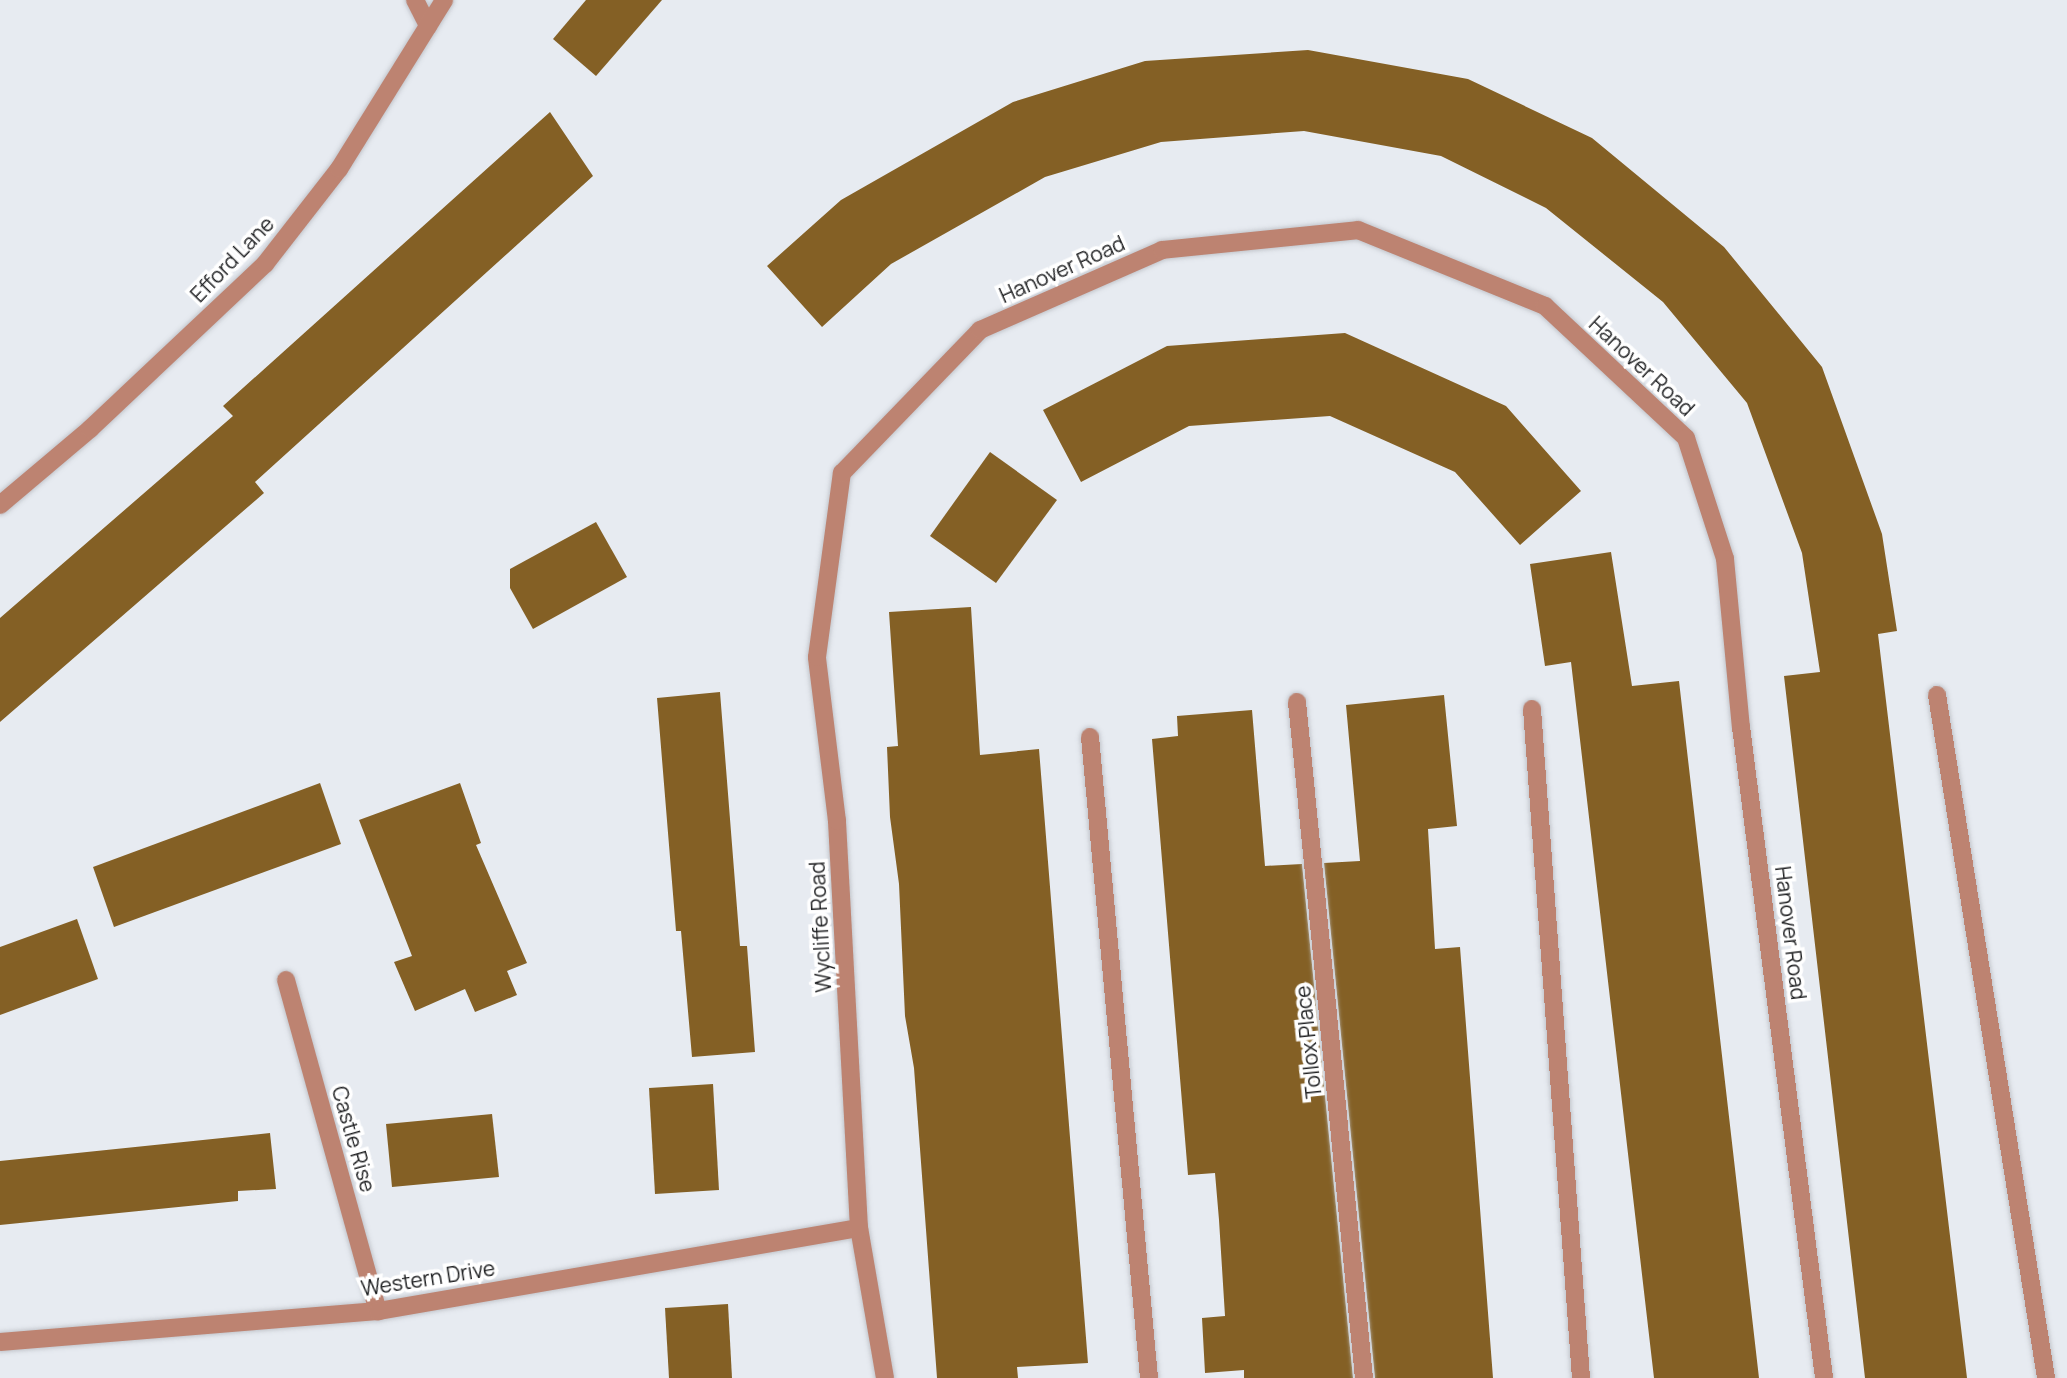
<!DOCTYPE html>
<html>
<head>
<meta charset="utf-8">
<style>
  body { margin:0 }
  #map { position:relative; width:2067px; height:1378px; overflow:hidden; background:#e7ebf1; font-family:Manrope,sans-serif }
  div>[style] { position:absolute }
  .building>* { inset:0; background:#846025 }
  .roads { filter:drop-shadow(0 0 2px #c3c6cc) drop-shadow(0 0 2px #c3c6cc) }
  .lane>* { height:18px; margin:-9px; padding:0 9px; transform-origin:9px; border-radius:9px; background:#bd8371 }
  .street>* { height:18px; margin:-9px; padding:0 9px; transform-origin:9px; border-radius:9px; background:#bd8371 }
  span { translate:-50% -50%; white-space:nowrap; text-align:center; line-height:1.15; -webkit-text-stroke:7px #fff; paint-order:stroke }
  .street-label { font-size:21px; color:#1f2022 }
</style>
</head>
<body>
<div id="map">
  <div class="building">
    <div style="clip-path:polygon(586px 0,662px 0,596px 76px,553px 39px)"></div>
    <div style="clip-path:polygon(1308px 50px,1468px 79px,1592px 138px,1724px 247px,1822px 367px,1882px 534px,1897px 631px,1878px 634px,1967px 1378px,1865px 1378px,1784px 676px,1820px 672px,1802px 553px,1747px 403px,1663px 302px,1546px 208px,1441px 156px,1304px 131px,1161px 142px,1045px 177px,891px 264px,822px 327px,767px 266px,841px 200px,1013px 102px,1145px 61px)"></div>
    <div style="clip-path:polygon(550px 112px,593px 176px,255px 482px,264px 493px,0 722px,0 618px,233px 416px,223px 406px)"></div>
    <div style="clip-path:polygon(1345px 333px,1506px 406px,1581px 491px,1520px 545px,1455px 472px,1330px 416px,1189px 426px,1081px 482px,1043px 410px,1167px 346px)"></div>
    <div style="clip-path:polygon(990px 452px,1057px 500px,996px 583px,930px 536px)"></div>
    <div style="clip-path:polygon(596px 522px,627px 577px,533px 629px,510px 588px,510px 569px)"></div>
    <div style="clip-path:polygon(1611px 552px,1632px 686px,1679px 681px,1759px 1378px,1654px 1378px,1571px 662px,1545px 666px,1530px 564px)"></div>
    <div style="clip-path:polygon(971px 607px,980px 755px,1039px 749px,1088px 1363px,1017px 1367px,1018px 1378px,937px 1378px,914px 1068px,905px 1016px,899px 884px,890px 817px,887px 747px,898px 746px,889px 612px)"></div>
    <div style="clip-path:polygon(720px 692px,740px 946px,747px 946px,755px 1052px,692px 1057px,681px 931px,676px 931px,657px 698px)"></div>
    <div style="clip-path:polygon(1444px 695px,1457px 826px,1428px 829px,1435px 949px,1460px 947px,1493px 1378px,1375px 1378px,1324px 863px,1360px 861px,1346px 705px)"></div>
    <div style="clip-path:polygon(1252px 710px,1265px 866px,1302px 864px,1353px 1378px,1244px 1378px,1244px 1370px,1205px 1373px,1202px 1318px,1225px 1316px,1219px 1220px,1215px 1173px,1188px 1175px,1152px 739px,1178px 736px,1177px 716px)"></div>
    <div style="clip-path:polygon(320px 783px,341px 844px,114px 927px,93px 867px)"></div>
    <div style="clip-path:polygon(460px 783px,481px 843px,476px 845px,527px 963px,507px 971px,517px 995px,475px 1012px,465px 989px,415px 1011px,394px 962px,412px 956px,359px 820px)"></div>
    <div style="clip-path:polygon(77px 919px,98px 979px,0 1015px,0 947px)"></div>
    <div style="clip-path:polygon(713px 1084px,719px 1190px,655px 1194px,649px 1088px)"></div>
    <div style="clip-path:polygon(492px 1114px,499px 1177px,392px 1187px,386px 1124px)"></div>
    <div style="clip-path:polygon(270px 1133px,276px 1189px,238px 1191px,238px 1201px,0 1225px,0 1161px)"></div>
    <div style="clip-path:polygon(728px 1304px,732px 1378px,669px 1378px,665px 1308px)"></div>
  </div>
  <div class="roads">
    <div class="lane">
      <div style="left:1937px;top:695px;width:692px;rotate:80.93deg"></div>
      <div style="left:1532px;top:709px;width:671px;rotate:85.81deg"></div>
      <div style="left:1090px;top:737px;width:644px;rotate:84.74deg"></div>
    </div>
    <div class="street">
      <div style="left:415px;top:0;width:29px;rotate:63deg"></div>
      <div style="left:0;top:505px;width:118px;rotate:-40.2deg"></div>
      <div style="left:90px;top:429px;width:241px;rotate:-43.3deg"></div>
      <div style="left:265px;top:264px;width:120px;rotate:-52.1deg"></div>
      <div style="left:339px;top:169px;width:199px;rotate:-58.1deg"></div>
      <div style="left:1297px;top:702px;width:679px;rotate:84.34deg"></div>
      <div style="left:286px;top:980px;width:344px;rotate:74.5deg"></div>
      <div style="left:0;top:1342px;width:379px;rotate:-4.7deg"></div>
      <div style="left:378px;top:1311px;width:488px;rotate:-9.8deg"></div>
      <div style="left:885px;top:1378px;width:152px;rotate:-99.8deg"></div>
      <div style="left:859px;top:1228px;width:408px;rotate:-93.1deg"></div>
      <div style="left:837px;top:821px;width:165px;rotate:-97deg"></div>
      <div style="left:817px;top:657px;width:186px;rotate:-82.3deg"></div>
      <div style="left:842px;top:473px;width:199px;rotate:-46deg"></div>
      <div style="left:980px;top:330px;width:199px;rotate:-23.7deg"></div>
      <div style="left:1162px;top:250px;width:197px;rotate:-5.8deg"></div>
      <div style="left:1358px;top:230px;width:202px;rotate:22.1deg"></div>
      <div style="left:1545px;top:306px;width:193px;rotate:43.1deg"></div>
      <div style="left:1686px;top:438px;width:127px;rotate:72.1deg"></div>
      <div style="left:1725px;top:559px;width:169px;rotate:84.6deg"></div>
      <div style="left:1741px;top:727px;width:656px;rotate:82.73deg"></div>
    </div>
  </div>
  <div class="street-label">
    <span style="left:232px;top:259px;rotate:-46deg">Efford Lane</span>
    <span style="left:1062px;top:269px;rotate:-24deg">Hanover Road</span>
    <span style="left:1642px;top:366px;rotate:43deg">Hanover Road</span>
    <span style="left:820px;top:927px;rotate:-93deg">Wycliffe Road</span>
    <span style="left:1791px;top:933px;rotate:83deg">Hanover Road</span>
    <span style="left:1308px;top:1042px;rotate:-96deg">Tollox Place</span>
    <span style="left:354px;top:1139px;rotate:74deg">Castle Rise</span>
    <span style="left:428px;top:1278px;rotate:-9deg">Western Drive</span>
  </div>
</div>
</body>
</html>
